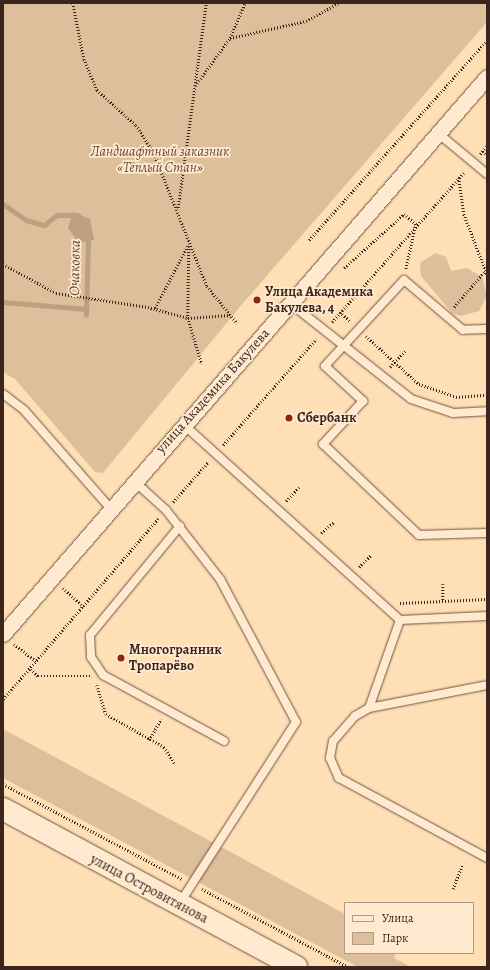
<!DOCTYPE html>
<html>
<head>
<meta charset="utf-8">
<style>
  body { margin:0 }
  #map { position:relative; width:490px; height:970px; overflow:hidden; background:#ffdfb5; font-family:Alegreya,serif }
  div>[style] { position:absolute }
  .green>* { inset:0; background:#debf9b }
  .water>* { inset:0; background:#bca081 }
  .stream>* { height:5px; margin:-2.5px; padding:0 2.5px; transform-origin:2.5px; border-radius:2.5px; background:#bca081 }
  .path>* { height:2.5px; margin-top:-1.25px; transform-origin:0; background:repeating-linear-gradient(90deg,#3b251d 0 1px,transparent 0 3px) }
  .roads { filter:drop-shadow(0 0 1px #6c5443) drop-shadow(0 0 1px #6c5443) }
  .service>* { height:8px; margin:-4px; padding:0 4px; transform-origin:4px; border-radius:4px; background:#ffeacf }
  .minor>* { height:15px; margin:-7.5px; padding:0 7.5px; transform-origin:7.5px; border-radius:7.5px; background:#ffeacf }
  .secondary>* { height:22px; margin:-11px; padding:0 11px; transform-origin:11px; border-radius:11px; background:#ffeacf }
  .dots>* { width:11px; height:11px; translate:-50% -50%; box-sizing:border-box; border:2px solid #ffeacf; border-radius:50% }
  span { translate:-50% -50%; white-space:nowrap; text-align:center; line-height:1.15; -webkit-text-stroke:3.5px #ffeacf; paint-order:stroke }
  .park-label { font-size:14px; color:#644c3c; font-style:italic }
  .poi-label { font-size:14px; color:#3b251d; font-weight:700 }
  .left { translate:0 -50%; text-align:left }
  .street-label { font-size:14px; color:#3b251d }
  .water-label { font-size:15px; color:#624a3b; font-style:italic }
  .frame { position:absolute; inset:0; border:4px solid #3b251d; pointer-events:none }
  .legend { position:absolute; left:344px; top:902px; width:130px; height:52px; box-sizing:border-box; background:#ffeacf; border:1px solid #b19b88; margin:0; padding:5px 7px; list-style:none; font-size:12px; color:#3b251d }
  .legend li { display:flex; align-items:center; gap:8px; height:20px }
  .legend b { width:20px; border:1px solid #b19b88 }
</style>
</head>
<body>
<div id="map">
  <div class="green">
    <div style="clip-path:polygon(3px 3px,487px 3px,487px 22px,244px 302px,103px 473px,95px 472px,15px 379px,3px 372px)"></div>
    <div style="clip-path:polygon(435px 253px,446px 257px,451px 271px,467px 268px,482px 277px,487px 296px,479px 311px,461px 316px,452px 313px,421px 276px,420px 263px)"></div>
    <div style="clip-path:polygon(3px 729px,345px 914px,345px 953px,396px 953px,394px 958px,411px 967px,358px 967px,3px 778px)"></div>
  </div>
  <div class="water">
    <div style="clip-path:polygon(73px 212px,90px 219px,94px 240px,79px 243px,75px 238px,68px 228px)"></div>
  </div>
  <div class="stream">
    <div style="left:3px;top:204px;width:28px;rotate:35deg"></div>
    <div style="left:26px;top:220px;width:19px;rotate:16deg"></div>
    <div style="left:44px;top:225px;width:16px;rotate:-38deg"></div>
    <div style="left:57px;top:215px;width:21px"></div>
    <div style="left:3px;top:302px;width:84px;rotate:4.8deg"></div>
    <div style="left:86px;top:315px;width:78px;rotate:-88.5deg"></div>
  </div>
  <div class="path">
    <div style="left:73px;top:3px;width:57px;rotate:78.9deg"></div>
    <div style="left:84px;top:59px;width:34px;rotate:67deg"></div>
    <div style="left:97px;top:90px;width:52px;rotate:41.9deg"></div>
    <div style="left:136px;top:125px;width:31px;rotate:57deg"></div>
    <div style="left:153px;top:151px;width:145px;rotate:68.2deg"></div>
    <div style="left:207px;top:286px;width:48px;rotate:51deg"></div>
    <div style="left:230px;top:38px;width:78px;rotate:-12.6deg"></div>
    <div style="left:306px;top:21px;width:37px;rotate:-29deg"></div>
    <div style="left:195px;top:86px;width:59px;rotate:-53.9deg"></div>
    <div style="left:230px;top:38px;width:38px;rotate:-67deg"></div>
    <div style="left:483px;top:151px;width:6px;rotate:45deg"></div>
    <div style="left:480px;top:154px;width:11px;rotate:-49deg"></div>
    <div style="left:459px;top:178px;width:36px;rotate:82deg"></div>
    <div style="left:464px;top:214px;width:64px;rotate:69deg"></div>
    <div style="left:178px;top:208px;width:207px;rotate:-82.2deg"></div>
    <div style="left:309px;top:240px;width:268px;rotate:-48.3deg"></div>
    <div style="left:189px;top:246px;width:72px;rotate:90.8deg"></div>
    <div style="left:188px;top:318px;width:48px;rotate:73.1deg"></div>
    <div style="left:3px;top:264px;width:60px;rotate:28.7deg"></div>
    <div style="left:56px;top:293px;width:93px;rotate:8.7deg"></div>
    <div style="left:148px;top:307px;width:41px;rotate:15.4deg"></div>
    <div style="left:188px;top:318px;width:42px;rotate:-4.1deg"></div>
    <div style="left:344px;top:268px;width:81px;rotate:-42deg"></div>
    <div style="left:404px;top:214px;width:16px;rotate:40deg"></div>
    <div style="left:416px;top:224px;width:46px;rotate:102.5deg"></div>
    <div style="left:454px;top:307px;width:48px;rotate:-49.3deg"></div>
    <div style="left:155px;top:308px;width:71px;rotate:-62.4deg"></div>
    <div style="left:340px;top:312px;width:15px;rotate:42deg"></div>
    <div style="left:332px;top:322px;width:201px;rotate:-48.6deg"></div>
    <div style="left:366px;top:336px;width:72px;rotate:42.2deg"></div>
    <div style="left:419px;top:384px;width:39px;rotate:19deg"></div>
    <div style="left:456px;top:397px;width:31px;rotate:-4deg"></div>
    <div style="left:390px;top:367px;width:22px;rotate:-47deg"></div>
    <div style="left:223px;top:445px;width:141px;rotate:-48.7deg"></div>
    <div style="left:286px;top:501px;width:19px;rotate:-47deg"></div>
    <div style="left:173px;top:502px;width:53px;rotate:-48.8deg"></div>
    <div style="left:321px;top:533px;width:17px;rotate:-40deg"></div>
    <div style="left:359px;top:567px;width:16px;rotate:-45deg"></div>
    <div style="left:443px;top:584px;width:17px;rotate:90deg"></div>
    <div style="left:63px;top:588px;width:28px;rotate:42deg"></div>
    <div style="left:400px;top:603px;width:87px;rotate:-2.6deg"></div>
    <div style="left:14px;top:644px;width:29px;rotate:38deg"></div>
    <div style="left:31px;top:669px;width:10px;rotate:45deg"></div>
    <div style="left:38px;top:676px;width:52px"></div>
    <div style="left:97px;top:685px;width:30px;rotate:73deg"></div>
    <div style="left:106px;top:714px;width:67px;rotate:29.6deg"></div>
    <div style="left:164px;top:747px;width:20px;rotate:57deg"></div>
    <div style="left:3px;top:699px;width:238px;rotate:-49.3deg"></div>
    <div style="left:149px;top:740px;width:24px;rotate:-60deg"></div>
    <div style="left:3px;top:784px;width:203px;rotate:28deg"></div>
    <div style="left:202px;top:889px;width:166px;rotate:28.1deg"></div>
    <div style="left:453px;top:889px;width:26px;rotate:-69deg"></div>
  </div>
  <div class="roads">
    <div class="service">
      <div style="left:439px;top:134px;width:62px;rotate:39.8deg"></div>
      <div style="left:290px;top:303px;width:154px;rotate:38.4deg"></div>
      <div style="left:411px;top:399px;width:44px;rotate:18.4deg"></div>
      <div style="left:453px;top:413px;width:34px;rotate:-3deg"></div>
      <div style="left:487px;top:329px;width:24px;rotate:178deg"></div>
      <div style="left:463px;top:330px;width:77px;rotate:-139.7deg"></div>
      <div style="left:404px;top:280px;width:117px;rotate:132.6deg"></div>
      <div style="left:325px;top:366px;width:52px;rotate:42.6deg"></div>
      <div style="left:363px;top:401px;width:59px;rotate:132.9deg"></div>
      <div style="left:323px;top:444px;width:132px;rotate:43.5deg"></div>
      <div style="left:419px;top:535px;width:68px;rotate:-1.7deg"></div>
      <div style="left:3px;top:394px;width:26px;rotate:37deg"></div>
      <div style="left:24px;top:410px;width:132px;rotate:48.7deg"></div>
      <div style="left:183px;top:424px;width:292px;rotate:42.1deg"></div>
      <div style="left:400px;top:620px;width:87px;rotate:-2.6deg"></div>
      <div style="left:134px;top:481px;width:43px;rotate:42.2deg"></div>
      <div style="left:166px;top:510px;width:88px;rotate:52deg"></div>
      <div style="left:220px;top:579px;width:162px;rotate:62deg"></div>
      <div style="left:296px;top:722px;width:216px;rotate:122.7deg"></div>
      <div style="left:180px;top:526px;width:141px;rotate:129.5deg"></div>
      <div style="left:90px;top:635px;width:22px;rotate:87deg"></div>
      <div style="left:91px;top:657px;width:22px;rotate:56deg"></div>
      <div style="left:103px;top:675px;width:138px;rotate:28.6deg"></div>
      <div style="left:400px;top:620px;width:93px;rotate:109.4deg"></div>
      <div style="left:369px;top:708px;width:16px;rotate:150deg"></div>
      <div style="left:355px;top:716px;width:33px;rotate:131deg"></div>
      <div style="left:333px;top:741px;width:17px;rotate:100deg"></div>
      <div style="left:330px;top:758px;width:22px;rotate:66deg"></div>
      <div style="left:339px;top:778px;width:168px;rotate:28.4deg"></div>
      <div style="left:369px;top:708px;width:120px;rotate:-11deg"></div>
    </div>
    <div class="minor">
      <div style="left:3px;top:634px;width:738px;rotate:-49.01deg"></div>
    </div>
    <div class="secondary">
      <div style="left:3px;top:809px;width:333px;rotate:28.3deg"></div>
    </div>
  </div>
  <div class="dots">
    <div style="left:257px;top:300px;background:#8f2418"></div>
    <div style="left:289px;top:418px;background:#8f2418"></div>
    <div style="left:121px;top:658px;background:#8f2418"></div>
  </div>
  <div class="park-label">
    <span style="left:160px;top:160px">Ландшафтный заказник<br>«Тёплый Стан»</span>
  </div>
  <div class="poi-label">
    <span class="left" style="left:265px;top:300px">Улица Академика<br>Бакулева, 4</span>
    <span class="left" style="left:297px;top:418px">Сбербанк</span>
    <span class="left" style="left:129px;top:658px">Многогранник<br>Тропарёво</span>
  </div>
  <div class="street-label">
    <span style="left:213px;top:391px;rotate:-48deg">улица Академика Бакулева</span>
    <span style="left:149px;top:889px;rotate:28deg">улица Островитянова</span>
  </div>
  <div class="water-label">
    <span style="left:75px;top:268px;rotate:-89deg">Очаковка</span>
  </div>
  <div class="frame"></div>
  <ul class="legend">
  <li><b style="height:5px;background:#ffeacf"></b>Улица</li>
  <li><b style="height:11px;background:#debf9b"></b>Парк</li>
  </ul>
</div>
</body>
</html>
